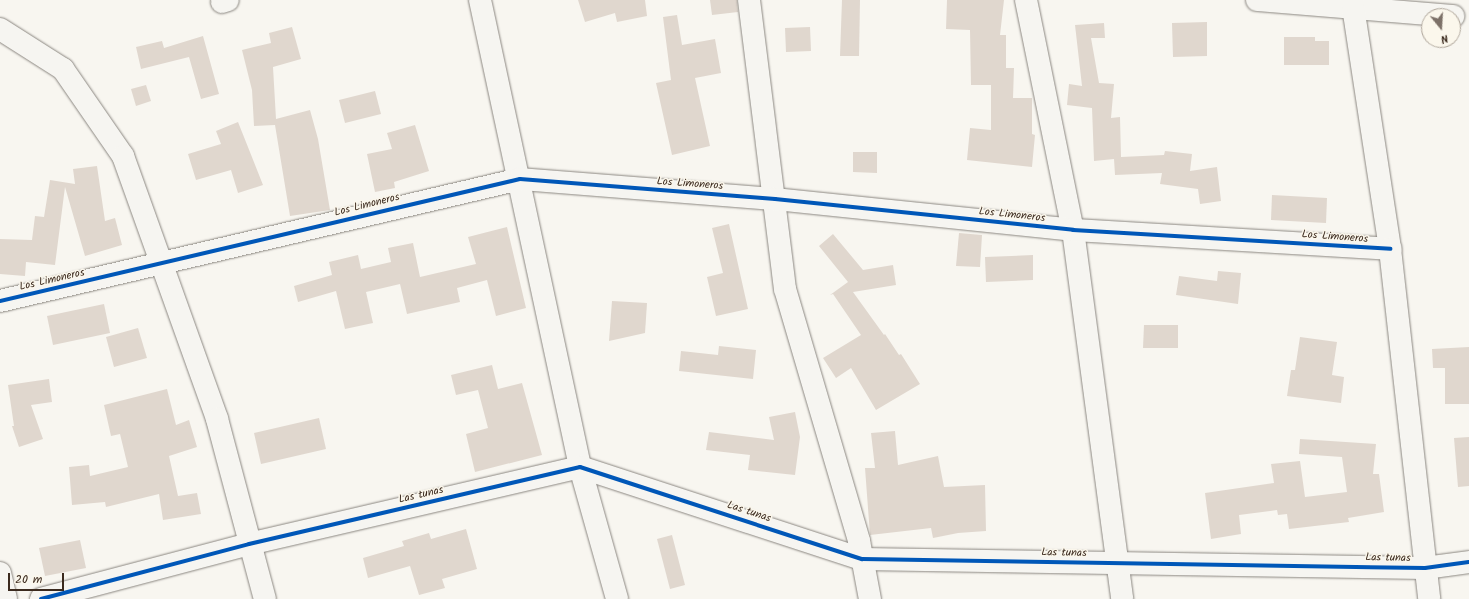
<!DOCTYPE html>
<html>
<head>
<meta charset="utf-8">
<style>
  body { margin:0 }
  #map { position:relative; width:1469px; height:599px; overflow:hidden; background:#f8f6f0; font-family:Kalam,sans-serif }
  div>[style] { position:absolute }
  .building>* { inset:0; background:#e0d7ce }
  .roads { filter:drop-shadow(0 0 1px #8b8781) drop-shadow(0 0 1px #8b8781) }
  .minor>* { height:22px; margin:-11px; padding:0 11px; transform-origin:11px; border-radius:11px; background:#f6f5f1 }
  .tertiary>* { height:22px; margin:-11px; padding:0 11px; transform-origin:11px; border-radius:11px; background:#f6f5f1 }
  .cycleway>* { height:4px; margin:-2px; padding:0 2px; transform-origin:2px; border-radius:2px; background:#0057b8 }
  span { translate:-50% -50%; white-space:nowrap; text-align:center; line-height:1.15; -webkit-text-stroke:3px #fbf7ec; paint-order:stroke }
  .street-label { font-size:11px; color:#3b2a1e }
  .north { position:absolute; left:1421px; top:8px; width:40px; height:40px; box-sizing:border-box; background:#fbf7ec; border:1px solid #aea59a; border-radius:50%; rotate:162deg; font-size:11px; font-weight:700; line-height:16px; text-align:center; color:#3b2a1e }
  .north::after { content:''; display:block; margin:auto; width:14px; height:18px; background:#7d7168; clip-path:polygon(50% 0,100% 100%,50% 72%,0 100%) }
  .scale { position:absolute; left:8px; top:573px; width:56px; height:18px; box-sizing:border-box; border:2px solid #3b2a1e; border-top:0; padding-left:5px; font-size:12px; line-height:14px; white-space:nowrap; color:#3b2a1e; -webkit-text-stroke:3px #fbf7ec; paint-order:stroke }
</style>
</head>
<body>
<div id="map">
  <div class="building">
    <div style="clip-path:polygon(578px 0,645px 0,647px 16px,617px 22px,615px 13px,585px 22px)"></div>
    <div style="clip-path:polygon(710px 0,737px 0,738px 12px,712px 15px)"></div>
    <div style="clip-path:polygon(842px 0,860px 0,859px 56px,840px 56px)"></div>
    <div style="clip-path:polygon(947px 0,1004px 0,1000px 35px,1006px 35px,1006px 68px,1014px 68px,1013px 98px,1032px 98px,1032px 134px,1035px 135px,1032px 167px,967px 160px,970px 128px,991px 130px,991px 85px,971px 85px,970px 30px,946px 29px)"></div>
    <div style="clip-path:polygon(677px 15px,682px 45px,715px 39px,721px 73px,695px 78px,710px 146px,672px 155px,656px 83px,671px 80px,663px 17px)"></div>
    <div style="clip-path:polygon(1207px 22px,1207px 56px,1173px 57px,1172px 23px)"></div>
    <div style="clip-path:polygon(1104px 23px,1105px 38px,1091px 38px,1099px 83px,1114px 84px,1111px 118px,1120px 117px,1121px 157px,1164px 155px,1165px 151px,1192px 154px,1190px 171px,1217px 167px,1221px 201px,1200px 204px,1198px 189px,1160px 184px,1162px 173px,1115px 175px,1114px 159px,1094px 161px,1092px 108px,1067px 105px,1069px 84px,1082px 86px,1075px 25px)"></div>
    <div style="clip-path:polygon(292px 27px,301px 59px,273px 67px,276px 119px,310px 110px,318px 139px,330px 210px,290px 216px,275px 125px,254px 126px,252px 90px,242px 50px,271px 43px,269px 33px)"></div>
    <div style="clip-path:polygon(810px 27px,811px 51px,786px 52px,785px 28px)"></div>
    <div style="clip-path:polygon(203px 36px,219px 94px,201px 99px,189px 57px,141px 69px,136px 47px,162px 41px,164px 48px)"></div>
    <div style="clip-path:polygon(1284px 37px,1315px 37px,1315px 41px,1329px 41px,1329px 65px,1284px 65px)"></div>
    <div style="clip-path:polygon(146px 85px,151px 101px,136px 106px,131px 89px)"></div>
    <div style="clip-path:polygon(375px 91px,381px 114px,345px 123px,339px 100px)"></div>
    <div style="clip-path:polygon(238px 122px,263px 185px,238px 193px,231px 170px,196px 180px,188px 154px,221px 144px,216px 131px)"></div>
    <div style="clip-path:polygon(415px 125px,429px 171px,394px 182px,395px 188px,375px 192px,367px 154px,392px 149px,387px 133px)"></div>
    <div style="clip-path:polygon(853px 152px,877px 152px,877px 173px,853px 172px)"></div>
    <div style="clip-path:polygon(97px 166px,105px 221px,115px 218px,122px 245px,85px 256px,65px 187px,55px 265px,26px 262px,25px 276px,0 274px,0 239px,32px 240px,35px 216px,44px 217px,50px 180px,75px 184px,73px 169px)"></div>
    <div style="clip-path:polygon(1272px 195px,1327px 198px,1326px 223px,1271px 220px)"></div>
    <div style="clip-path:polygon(729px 224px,748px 309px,716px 316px,707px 277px,723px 273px,712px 228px)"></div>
    <div style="clip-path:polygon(507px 227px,526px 308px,496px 316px,487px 280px,457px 288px,460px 302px,407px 314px,400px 284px,366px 292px,373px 323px,345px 329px,336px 291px,298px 302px,294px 286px,332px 275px,329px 262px,358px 255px,361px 269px,391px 262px,388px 248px,413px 243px,420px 277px,476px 264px,468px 237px)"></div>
    <div style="clip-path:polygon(959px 233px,982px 235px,980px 267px,956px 266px)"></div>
    <div style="clip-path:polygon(833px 234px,863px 270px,893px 265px,896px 285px,853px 292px,884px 335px,885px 334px,899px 355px,901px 354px,920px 384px,876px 410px,851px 368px,836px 378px,823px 358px,861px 335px,833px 294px,830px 295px,848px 282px,819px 246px)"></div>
    <div style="clip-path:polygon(1033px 255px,1033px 280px,986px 282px,985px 257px)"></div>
    <div style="clip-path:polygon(1218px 271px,1241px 273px,1238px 304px,1176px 295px,1179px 276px,1217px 281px)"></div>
    <div style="clip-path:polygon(612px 301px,647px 303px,645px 333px,609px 341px)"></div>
    <div style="clip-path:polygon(104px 304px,110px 333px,53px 345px,47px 316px)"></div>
    <div style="clip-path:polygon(1144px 325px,1178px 325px,1178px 348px,1143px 348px)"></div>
    <div style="clip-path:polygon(138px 328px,147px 358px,114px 367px,106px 337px)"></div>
    <div style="clip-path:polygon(1300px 337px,1337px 342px,1332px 375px,1344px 377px,1341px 403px,1287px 396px,1291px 370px,1295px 370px)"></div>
    <div style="clip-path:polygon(719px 346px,756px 350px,753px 379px,679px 371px,681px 351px,718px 355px)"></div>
    <div style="clip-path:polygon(1469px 347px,1469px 404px,1445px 404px,1445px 368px,1433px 368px,1432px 349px)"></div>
    <div style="clip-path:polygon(492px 365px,498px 389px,522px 383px,542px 455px,475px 472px,466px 434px,488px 428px,478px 390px,456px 395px,451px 375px)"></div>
    <div style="clip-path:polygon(49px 379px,52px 402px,31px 405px,43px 439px,19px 447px,12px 426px,14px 426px,8px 385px)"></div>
    <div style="clip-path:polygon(167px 389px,176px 425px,189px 420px,197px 447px,169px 456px,178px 496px,197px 493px,201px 514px,163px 520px,159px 494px,106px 507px,105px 502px,72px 505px,69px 467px,89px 465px,90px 476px,128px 467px,120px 434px,111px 436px,104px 405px)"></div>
    <div style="clip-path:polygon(795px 412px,800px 437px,795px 475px,748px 470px,750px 455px,706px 450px,709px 432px,774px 440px,769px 417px)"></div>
    <div style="clip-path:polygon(319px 418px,326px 449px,261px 464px,254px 433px)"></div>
    <div style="clip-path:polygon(895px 431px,898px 465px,938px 456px,944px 487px,985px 485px,986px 531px,958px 533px,933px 538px,931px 528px,870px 535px,865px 468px,875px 468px,871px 433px)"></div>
    <div style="clip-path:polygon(1469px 437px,1469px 486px,1458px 487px,1454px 438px)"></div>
    <div style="clip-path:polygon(1300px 439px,1376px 444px,1373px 474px,1379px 474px,1384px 512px,1348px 518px,1349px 522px,1289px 529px,1287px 514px,1278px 515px,1277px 510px,1239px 515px,1241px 534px,1211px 539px,1205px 493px,1274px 483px,1271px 464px,1300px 461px,1305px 497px,1347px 492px,1342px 457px,1299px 454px)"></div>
    <div style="clip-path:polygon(466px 529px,477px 569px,442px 579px,445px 588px,419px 595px,410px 566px,368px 578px,363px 558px,404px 546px,402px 541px,429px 533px,431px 539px)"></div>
    <div style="clip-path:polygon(672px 535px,685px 585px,670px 589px,657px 539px)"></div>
    <div style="clip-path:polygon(80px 540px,86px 568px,45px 576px,39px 548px)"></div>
  </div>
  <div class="roads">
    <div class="minor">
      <div style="left:480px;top:0;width:478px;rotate:77.9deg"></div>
      <div style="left:580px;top:467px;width:137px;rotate:74.3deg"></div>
      <div style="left:749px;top:0;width:291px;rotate:82.9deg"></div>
      <div style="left:785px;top:289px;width:263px;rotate:73.6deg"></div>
      <div style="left:859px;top:541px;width:59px;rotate:79.3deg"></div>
      <div style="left:1026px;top:0;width:235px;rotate:78.5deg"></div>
      <div style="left:1073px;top:230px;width:372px;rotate:82.4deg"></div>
      <div style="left:1257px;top:0;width:197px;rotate:4.7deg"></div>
      <div style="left:222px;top:2px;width:6px;rotate:-18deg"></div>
      <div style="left:0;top:301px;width:534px;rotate:-13.2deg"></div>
      <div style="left:520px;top:179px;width:256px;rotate:4.5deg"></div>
      <div style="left:775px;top:199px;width:300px;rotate:5.9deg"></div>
      <div style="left:1073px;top:230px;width:318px;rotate:3.4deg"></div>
      <div style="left:0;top:573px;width:27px;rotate:77deg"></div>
      <div style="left:41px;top:599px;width:215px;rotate:-14.8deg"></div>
      <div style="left:249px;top:544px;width:340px;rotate:-13.1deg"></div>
      <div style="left:580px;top:467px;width:297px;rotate:18.1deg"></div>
      <div style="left:862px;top:559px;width:563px;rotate:0.92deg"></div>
      <div style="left:1425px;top:568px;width:44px;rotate:-7.8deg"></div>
    </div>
    <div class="tertiary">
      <div style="left:1352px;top:0;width:252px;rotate:81.3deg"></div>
      <div style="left:1390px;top:249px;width:352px;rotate:83.6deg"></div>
      <div style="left:0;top:29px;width:75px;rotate:32.4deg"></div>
      <div style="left:63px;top:69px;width:106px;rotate:55.4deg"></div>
      <div style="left:123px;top:156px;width:279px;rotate:70.3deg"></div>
      <div style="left:217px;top:419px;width:186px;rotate:75.1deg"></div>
    </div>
  </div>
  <div class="cycleway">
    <div style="left:0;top:301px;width:534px;rotate:-13.2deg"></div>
    <div style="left:520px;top:179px;width:256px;rotate:4.5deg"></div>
    <div style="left:775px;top:199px;width:300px;rotate:5.9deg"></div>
    <div style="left:1073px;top:230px;width:318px;rotate:3.4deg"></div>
    <div style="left:41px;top:599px;width:215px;rotate:-14.8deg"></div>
    <div style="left:249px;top:544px;width:340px;rotate:-13.1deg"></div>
    <div style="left:580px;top:467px;width:297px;rotate:18.1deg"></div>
    <div style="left:862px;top:559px;width:563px;rotate:0.92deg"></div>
    <div style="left:1425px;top:568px;width:44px;rotate:-7.8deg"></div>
  </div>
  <div class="street-label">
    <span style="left:690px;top:184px;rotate:4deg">Los Limoneros</span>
    <span style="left:367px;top:205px;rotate:-14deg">Los Limoneros</span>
    <span style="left:1012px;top:215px;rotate:6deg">Los Limoneros</span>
    <span style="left:1335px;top:237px;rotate:4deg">Los Limoneros</span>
    <span style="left:52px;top:280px;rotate:-13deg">Los Limoneros</span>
    <span style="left:421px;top:495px;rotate:-13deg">Las tunas</span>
    <span style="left:749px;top:512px;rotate:18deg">Las tunas</span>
    <span style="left:1064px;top:553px;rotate:1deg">Las tunas</span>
    <span style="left:1388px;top:558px;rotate:1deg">Las tunas</span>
  </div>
  <div class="north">N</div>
  <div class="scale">20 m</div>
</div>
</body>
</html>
